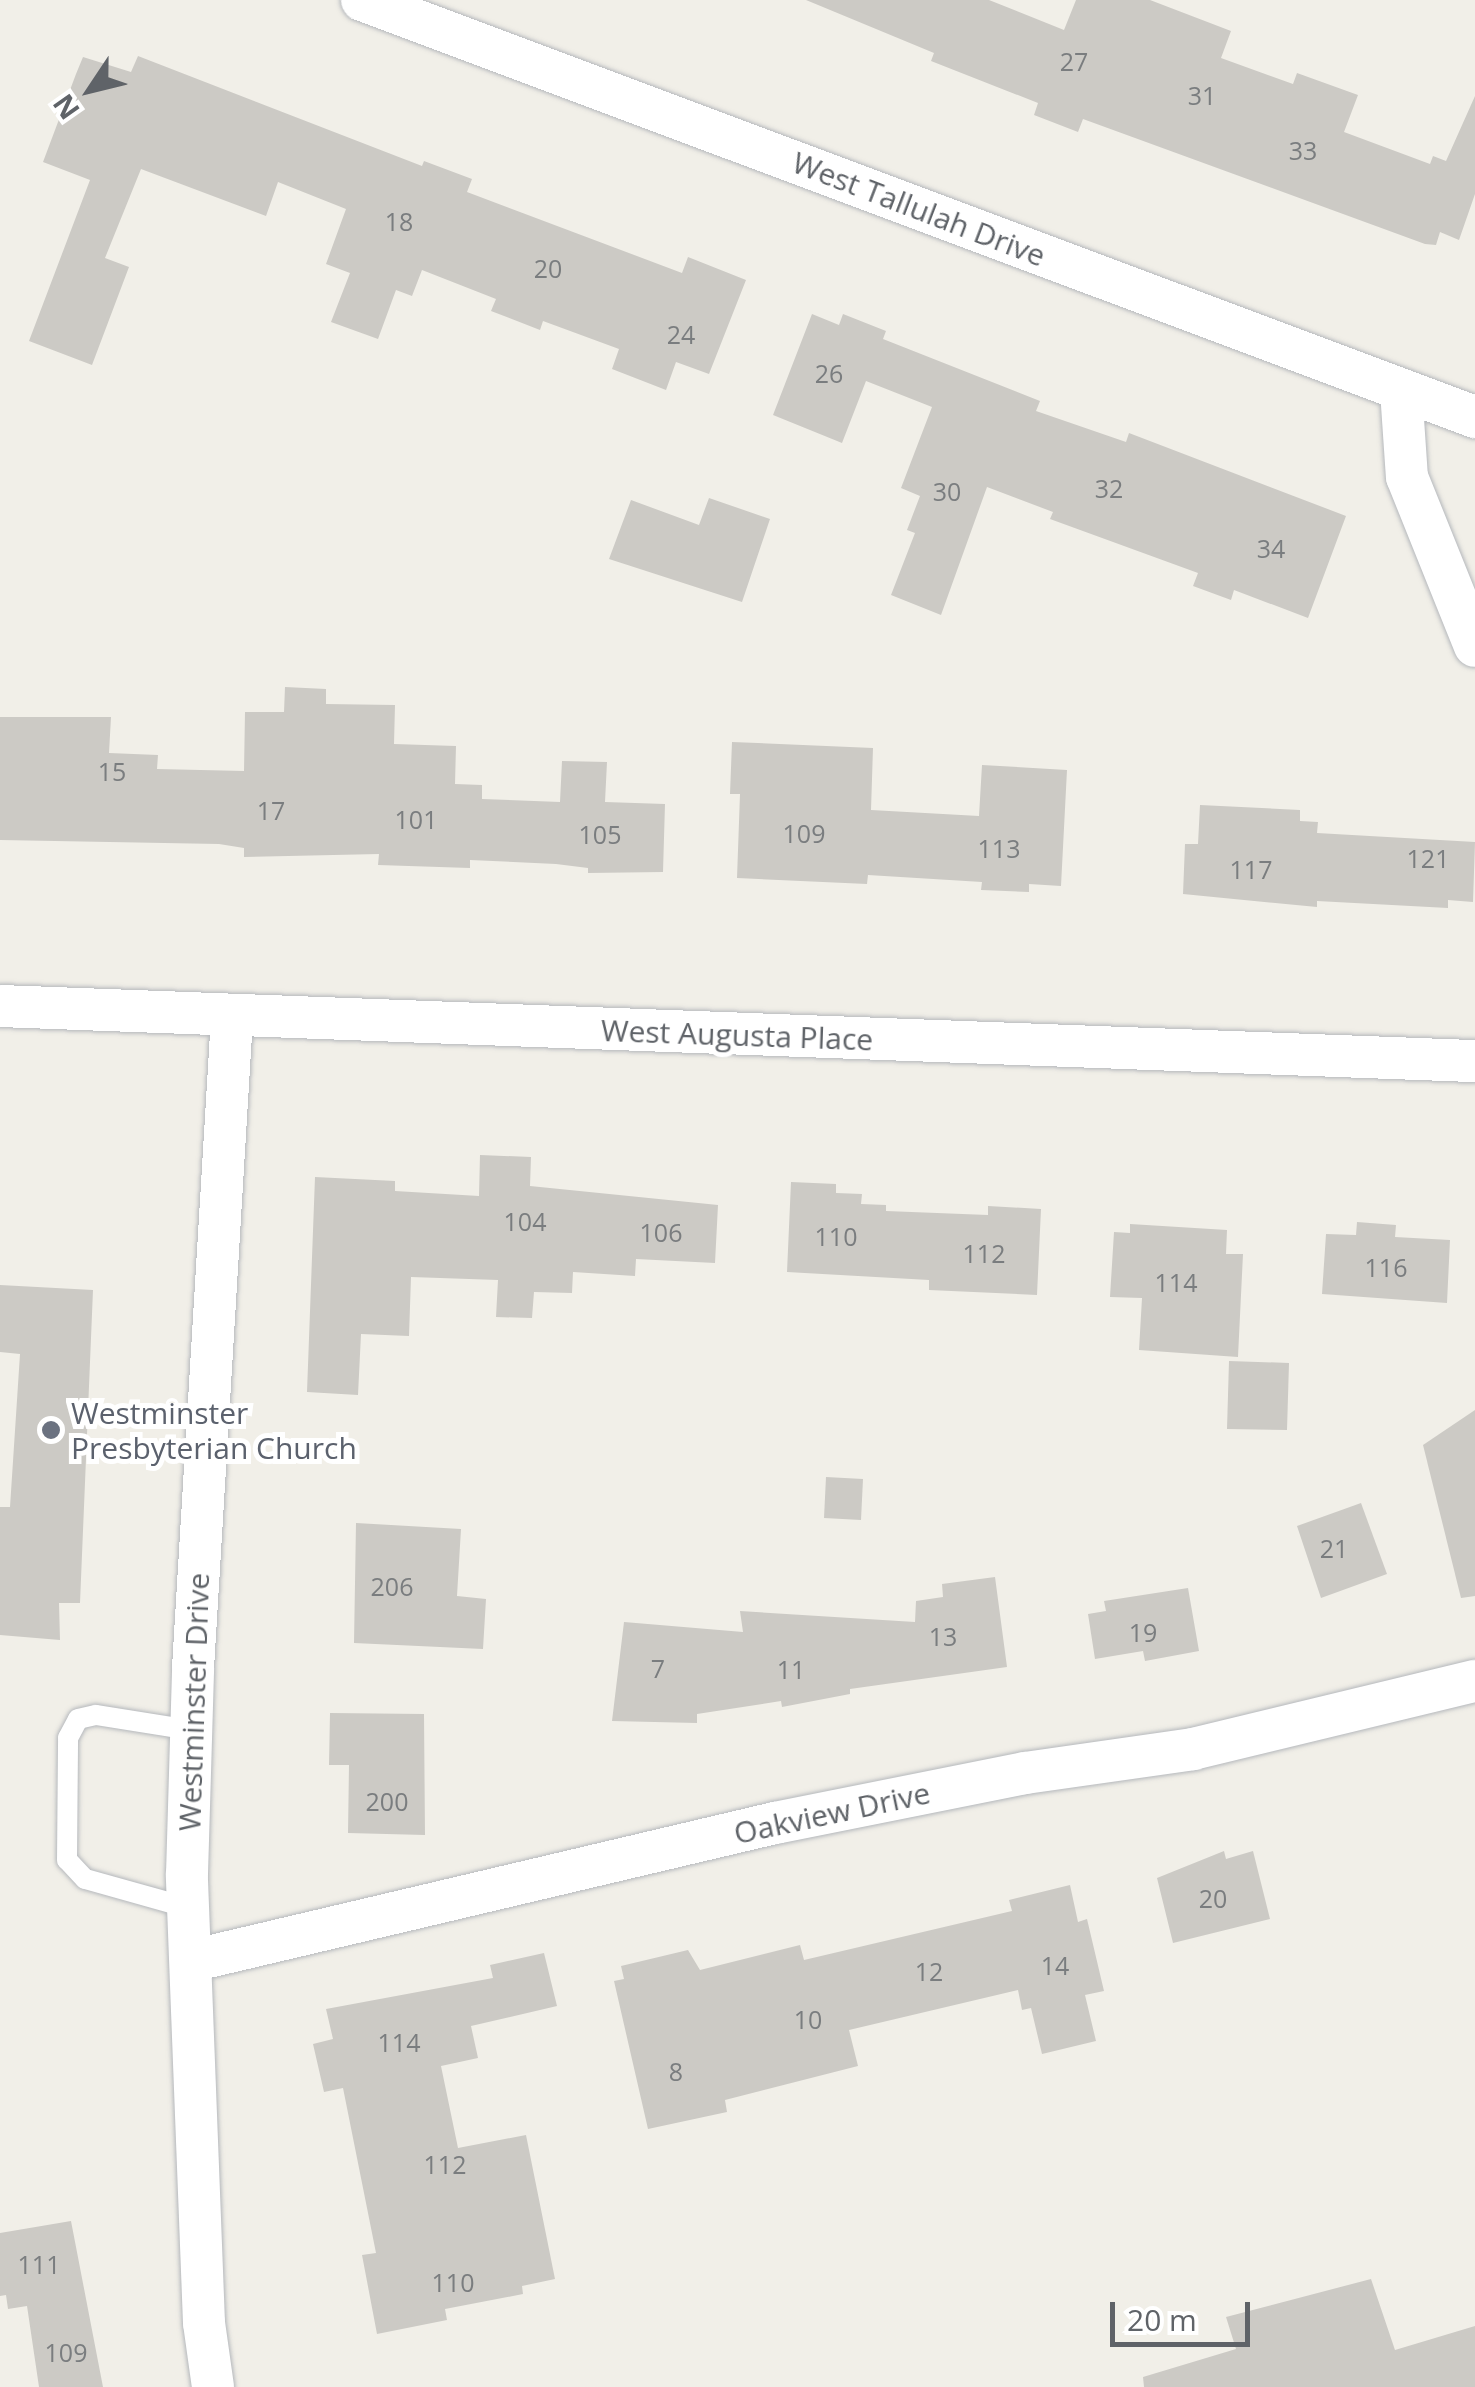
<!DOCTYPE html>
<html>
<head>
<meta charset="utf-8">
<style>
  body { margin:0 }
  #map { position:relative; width:1475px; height:2387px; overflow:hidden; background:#f1efe8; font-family:"Open Sans",sans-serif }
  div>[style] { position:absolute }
  .building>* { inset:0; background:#cccac5 }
  .roads { filter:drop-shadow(0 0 2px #b5b8bc) drop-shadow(0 0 2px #b5b8bc) }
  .service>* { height:20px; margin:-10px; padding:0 10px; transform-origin:10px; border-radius:10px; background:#fff }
  .minor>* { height:42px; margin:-21px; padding:0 21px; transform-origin:21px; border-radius:21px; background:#fff }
  .dots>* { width:28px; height:28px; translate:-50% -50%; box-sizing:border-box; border:5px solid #fff; border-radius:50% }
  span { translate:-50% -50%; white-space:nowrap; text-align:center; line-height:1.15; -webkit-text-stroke:10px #fff; paint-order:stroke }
  .number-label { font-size:25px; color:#7a7d7f }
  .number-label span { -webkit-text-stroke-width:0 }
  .street-label { font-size:30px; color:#5f6368 }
  .worship-label { font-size:30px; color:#5b616d }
  .left { translate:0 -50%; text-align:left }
  .north { position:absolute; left:40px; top:40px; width:100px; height:100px; -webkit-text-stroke:8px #fff; paint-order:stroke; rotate:235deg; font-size:28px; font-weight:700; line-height:40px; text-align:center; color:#5f6368 }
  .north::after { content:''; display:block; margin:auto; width:35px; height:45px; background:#5f6368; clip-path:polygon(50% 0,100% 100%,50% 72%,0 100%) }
  .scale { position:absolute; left:1110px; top:2302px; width:140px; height:45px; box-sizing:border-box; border:5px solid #5f6368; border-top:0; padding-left:12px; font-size:30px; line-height:35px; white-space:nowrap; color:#5f6368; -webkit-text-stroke:8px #fff; paint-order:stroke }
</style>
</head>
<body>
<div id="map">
  <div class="building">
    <div style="clip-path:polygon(806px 0,989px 0,1064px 30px,1076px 0,1150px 0,1231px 31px,1221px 58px,1293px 84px,1297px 73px,1358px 95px,1344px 132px,1430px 164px,1433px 156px,1446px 161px,1475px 96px,1475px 194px,1459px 240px,1440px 232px,1436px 245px,1425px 244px,1083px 119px,1078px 132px,1034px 115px,1038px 103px,931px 61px,934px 53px)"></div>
    <div style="clip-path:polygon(138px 56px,422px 166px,424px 161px,472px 179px,467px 192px,682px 273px,688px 257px,746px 280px,709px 374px,676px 362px,666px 390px,612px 369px,619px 349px,543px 321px,540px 330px,491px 311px,496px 299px,422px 270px,412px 296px,396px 290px,378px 339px,331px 322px,350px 273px,326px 264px,346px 209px,278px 182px,266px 216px,141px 169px,105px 258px,129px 267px,92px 365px,29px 341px,90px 180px,43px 162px,76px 74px,83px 57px,131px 72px)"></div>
    <div style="clip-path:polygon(812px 314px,839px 325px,843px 314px,886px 331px,883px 339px,1040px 401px,1036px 411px,1126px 442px,1129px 433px,1346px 516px,1308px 618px,1234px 590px,1231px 600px,1193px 586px,1198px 573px,1050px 519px,1053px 512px,987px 487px,941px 615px,891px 595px,915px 533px,907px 530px,920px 496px,901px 488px,932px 407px,866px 381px,842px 443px,773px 415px)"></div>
    <div style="clip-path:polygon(709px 498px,770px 519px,742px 602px,609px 559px,631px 500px,699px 525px)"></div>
    <div style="clip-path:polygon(285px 687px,326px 689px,326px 704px,395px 705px,394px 744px,456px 746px,455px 784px,482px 785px,482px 799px,560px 802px,562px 761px,607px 762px,605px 802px,665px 804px,663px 872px,588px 873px,588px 868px,556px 864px,470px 860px,470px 868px,378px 865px,379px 854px,244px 857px,244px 848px,219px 844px,0 840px,0 717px,111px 717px,109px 753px,158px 755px,157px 769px,244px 771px,245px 712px,284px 712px)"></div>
    <div style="clip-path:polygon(732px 742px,873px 748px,871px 810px,979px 816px,982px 765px,1067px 770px,1061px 886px,1029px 884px,1029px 892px,981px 890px,982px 882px,868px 875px,867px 884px,737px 878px,740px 794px,730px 794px)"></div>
    <div style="clip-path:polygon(1200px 805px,1300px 810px,1300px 821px,1318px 822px,1317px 833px,1475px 842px,1473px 902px,1448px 900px,1448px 908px,1317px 901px,1317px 907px,1183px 894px,1185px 844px,1198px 844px)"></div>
    <div style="clip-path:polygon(480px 1155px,531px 1157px,530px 1186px,718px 1205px,715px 1263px,636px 1259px,635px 1276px,573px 1272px,572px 1293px,534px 1292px,532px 1318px,496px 1317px,498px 1280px,411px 1277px,409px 1336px,361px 1334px,358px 1395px,307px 1392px,315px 1177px,395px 1181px,395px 1191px,479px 1196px)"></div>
    <div style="clip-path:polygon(791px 1182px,836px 1184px,836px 1193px,862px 1194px,861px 1204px,886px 1205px,886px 1211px,988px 1215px,988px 1206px,1041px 1209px,1037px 1295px,929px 1290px,929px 1280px,787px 1272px)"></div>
    <div style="clip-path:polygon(1357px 1222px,1396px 1225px,1395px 1237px,1450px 1240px,1447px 1303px,1322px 1294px,1326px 1234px,1356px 1235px)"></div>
    <div style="clip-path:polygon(1130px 1224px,1227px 1230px,1226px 1254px,1243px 1254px,1238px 1357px,1139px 1350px,1142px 1298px,1110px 1297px,1114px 1232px,1130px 1233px)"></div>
    <div style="clip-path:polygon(0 1285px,93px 1290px,80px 1603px,59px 1603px,60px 1640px,0 1635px,0 1507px,10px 1507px,20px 1354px,0 1352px)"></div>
    <div style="clip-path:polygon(1229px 1361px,1289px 1363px,1287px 1430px,1227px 1429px)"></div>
    <div style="clip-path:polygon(1475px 1410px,1475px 1596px,1461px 1598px,1423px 1445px)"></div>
    <div style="clip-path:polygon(826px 1477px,863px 1479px,861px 1520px,824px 1518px)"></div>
    <div style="clip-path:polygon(1361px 1503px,1387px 1574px,1321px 1598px,1297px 1526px)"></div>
    <div style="clip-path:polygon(356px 1523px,461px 1529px,457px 1596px,486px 1599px,483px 1649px,354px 1643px)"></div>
    <div style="clip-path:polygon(995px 1577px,1007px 1667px,850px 1689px,850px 1694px,782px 1707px,781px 1701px,697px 1714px,697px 1723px,612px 1721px,624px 1622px,743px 1632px,740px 1611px,915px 1622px,916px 1601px,943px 1597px,942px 1584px)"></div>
    <div style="clip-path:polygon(1188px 1588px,1199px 1651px,1145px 1661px,1143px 1651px,1095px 1659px,1088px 1614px,1106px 1611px,1104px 1601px)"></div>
    <div style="clip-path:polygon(330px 1713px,424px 1714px,425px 1835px,348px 1833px,349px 1765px,329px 1765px)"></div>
    <div style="clip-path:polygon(1224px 1851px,1226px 1859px,1253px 1851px,1270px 1919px,1173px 1943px,1157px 1878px)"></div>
    <div style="clip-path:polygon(1070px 1885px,1078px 1922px,1087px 1919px,1104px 1991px,1085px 1995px,1096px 2041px,1042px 2054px,1031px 2008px,1022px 2010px,1018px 1990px,849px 2030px,858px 2066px,725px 2100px,727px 2112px,648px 2129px,614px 1981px,624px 1979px,621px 1966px,688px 1950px,700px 1970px,800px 1945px,804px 1960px,1012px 1911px,1009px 1900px)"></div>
    <div style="clip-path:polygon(544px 1953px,557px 2006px,471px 2026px,478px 2058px,441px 2066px,458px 2148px,526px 2135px,555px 2279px,522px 2286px,523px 2294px,445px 2309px,447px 2320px,377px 2334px,362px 2255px,376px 2253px,343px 2088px,324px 2092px,313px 2044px,333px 2039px,326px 2009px,493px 1978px,490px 1965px)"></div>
    <div style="clip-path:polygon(71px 2221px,103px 2387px,39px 2387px,27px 2306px,8px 2309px,6px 2295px,0 2296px,0 2233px)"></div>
    <div style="clip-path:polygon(1371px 2279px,1395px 2350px,1475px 2326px,1475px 2387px,1144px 2387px,1143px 2377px,1236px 2349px,1226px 2317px)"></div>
  </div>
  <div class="roads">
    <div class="service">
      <div style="left:189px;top:1908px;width:108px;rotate:-164.4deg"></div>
      <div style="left:85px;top:1879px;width:26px;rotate:-133deg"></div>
      <div style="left:67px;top:1860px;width:122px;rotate:-89.5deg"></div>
      <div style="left:68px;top:1738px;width:21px;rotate:-62deg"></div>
      <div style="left:78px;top:1719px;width:18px;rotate:-13deg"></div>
      <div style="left:96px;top:1715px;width:96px;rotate:9deg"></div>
    </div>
    <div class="minor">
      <div style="left:362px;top:0;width:1189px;rotate:20.54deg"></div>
      <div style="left:1401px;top:390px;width:87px;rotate:86.1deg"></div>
      <div style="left:1407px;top:477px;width:182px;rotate:68.1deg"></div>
      <div style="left:0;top:1006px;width:1476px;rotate:2.14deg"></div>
      <div style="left:191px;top:1961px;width:600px;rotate:-13.3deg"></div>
      <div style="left:775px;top:1823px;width:255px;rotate:-11.3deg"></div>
      <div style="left:1025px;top:1773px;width:170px;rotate:-8.1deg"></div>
      <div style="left:1193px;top:1749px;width:290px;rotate:-13.6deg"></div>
      <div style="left:213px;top:2387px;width:65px;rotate:-98deg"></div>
      <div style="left:204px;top:2323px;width:449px;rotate:-92.2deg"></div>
      <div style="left:187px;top:1874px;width:206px;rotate:-88.3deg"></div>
      <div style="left:193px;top:1668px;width:652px;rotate:-86.57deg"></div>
    </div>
  </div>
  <div class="dots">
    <div style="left:51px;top:1430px;background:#6b7280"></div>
  </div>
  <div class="number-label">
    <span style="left:1074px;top:61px">27</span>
    <span style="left:1202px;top:95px">31</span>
    <span style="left:1303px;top:150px">33</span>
    <span style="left:399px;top:221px">18</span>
    <span style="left:548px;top:268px">20</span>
    <span style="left:681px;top:334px">24</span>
    <span style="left:829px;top:373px">26</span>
    <span style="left:1109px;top:488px">32</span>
    <span style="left:947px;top:491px">30</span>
    <span style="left:1271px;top:548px">34</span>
    <span style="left:112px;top:771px">15</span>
    <span style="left:271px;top:810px">17</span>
    <span style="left:416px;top:819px">101</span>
    <span style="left:804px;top:833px">109</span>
    <span style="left:600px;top:834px">105</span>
    <span style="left:999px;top:848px">113</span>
    <span style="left:1428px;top:858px">121</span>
    <span style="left:1251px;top:869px">117</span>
    <span style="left:525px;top:1221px">104</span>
    <span style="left:661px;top:1232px">106</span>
    <span style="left:836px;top:1236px">110</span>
    <span style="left:984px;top:1253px">112</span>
    <span style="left:1386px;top:1267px">116</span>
    <span style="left:1176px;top:1282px">114</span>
    <span style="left:1334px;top:1548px">21</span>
    <span style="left:392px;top:1586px">206</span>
    <span style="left:1143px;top:1632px">19</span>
    <span style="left:943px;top:1636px">13</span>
    <span style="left:658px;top:1668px">7</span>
    <span style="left:791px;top:1669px">11</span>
    <span style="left:387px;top:1801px">200</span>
    <span style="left:1213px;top:1898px">20</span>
    <span style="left:1055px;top:1965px">14</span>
    <span style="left:929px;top:1971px">12</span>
    <span style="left:808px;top:2019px">10</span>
    <span style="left:399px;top:2042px">114</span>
    <span style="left:676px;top:2071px">8</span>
    <span style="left:445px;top:2164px">112</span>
    <span style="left:39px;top:2264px">111</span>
    <span style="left:453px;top:2282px">110</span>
    <span style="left:66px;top:2352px">109</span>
  </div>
  <div class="street-label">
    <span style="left:919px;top:209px;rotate:21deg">West Tallulah Drive</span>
    <span style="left:737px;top:1035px;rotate:2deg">West Augusta Place</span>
    <span style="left:194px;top:1702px;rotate:-88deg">Westminster Drive</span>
    <span style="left:832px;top:1813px;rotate:-12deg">Oakview Drive</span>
  </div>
  <div class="worship-label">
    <span class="left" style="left:71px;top:1430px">Westminster<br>Presbyterian Church</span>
  </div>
  <div class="north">N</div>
  <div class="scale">20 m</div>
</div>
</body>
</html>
